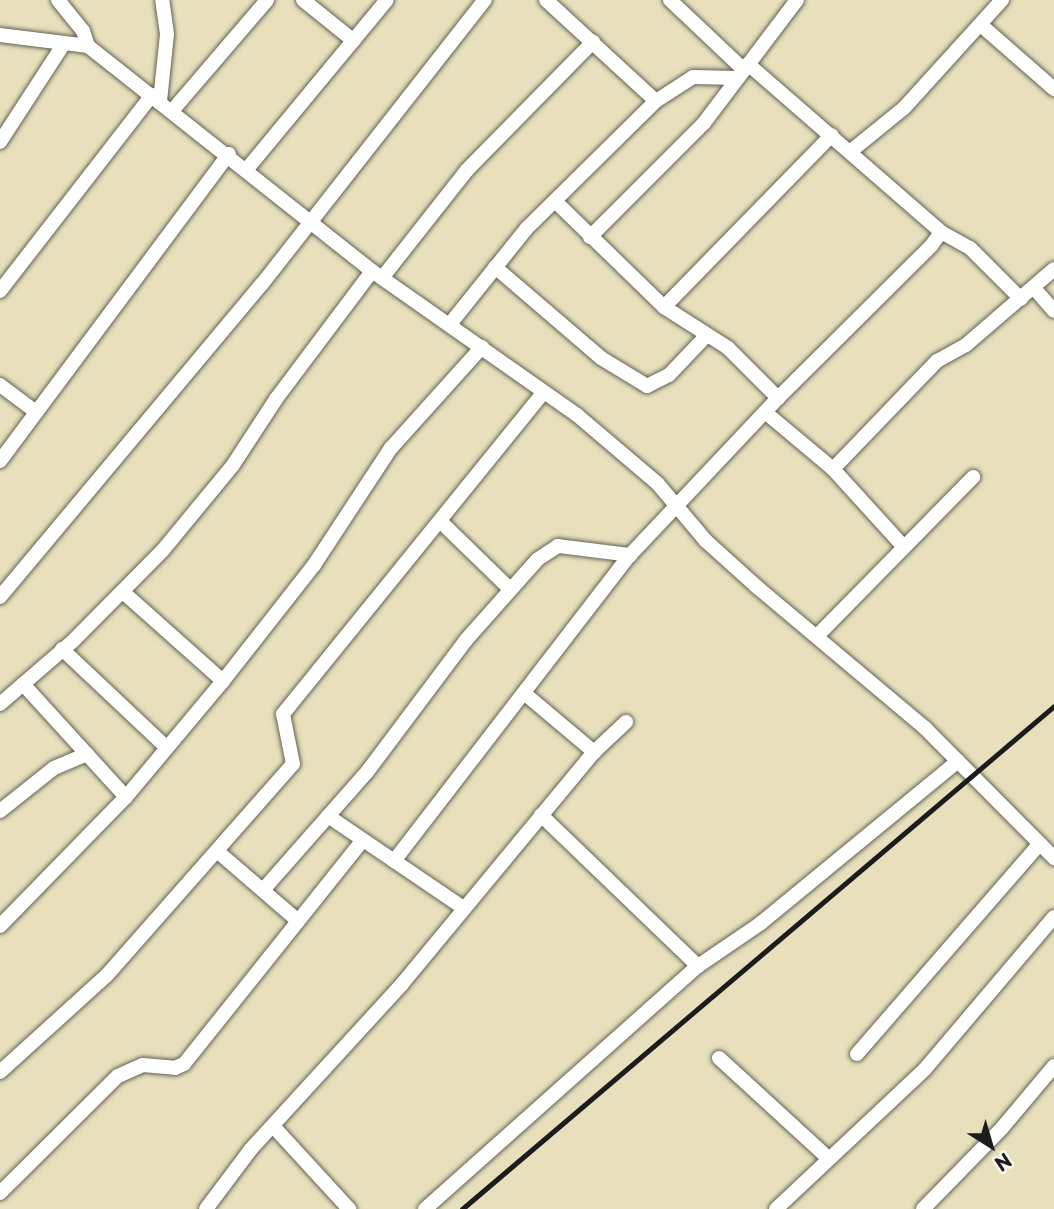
<!DOCTYPE html>
<html>
<head>
<meta charset="utf-8">
<style>
  body { margin:0 }
  #map { position:relative; width:1054px; height:1209px; overflow:hidden; background:#e8e0bc; font-family:"Playpen Sans",sans-serif }
  div>[style] { position:absolute }
  .roads { filter:drop-shadow(0 0 2px #636154) drop-shadow(0 0 2px #636154) }
  .street>* { height:14px; margin:-7px; padding:0 7px; transform-origin:7px; border-radius:7px; background:#fff }
  .rail>* { height:5px; margin:-2.5px; padding:0 2.5px; transform-origin:2.5px; border-radius:2.5px; background:#1c1c1c }
  span { translate:-50% -50%; white-space:nowrap; text-align:center; line-height:1.15; -webkit-text-stroke:5px #fbf7ec; paint-order:stroke }
  .north { position:absolute; left:956px; top:1111px; width:70px; height:70px; -webkit-text-stroke:5px #fbf7ec; paint-order:stroke; rotate:143deg; font-size:19px; font-weight:700; line-height:28px; text-align:center; color:#1c1c1c }
  .north::after { content:''; display:block; margin:auto; width:24px; height:32px; background:#1c1c1c; clip-path:polygon(50% 0,100% 100%,50% 72%,0 100%) }
</style>
</head>
<body>
<div id="map">
  <div class="roads">
    <div class="street">
      <div style="left:58px;top:0;width:40px;rotate:51deg"></div>
      <div style="left:83px;top:31px;width:16px;rotate:72deg"></div>
      <div style="left:303px;top:0;width:65px;rotate:38.8deg"></div>
      <div style="left:546px;top:0;width:149px;rotate:42.6deg"></div>
      <div style="left:670px;top:0;width:102px;rotate:43.4deg"></div>
      <div style="left:982px;top:26px;width:96px;rotate:41.2deg"></div>
      <div style="left:0;top:35px;width:89px;rotate:7.1deg"></div>
      <div style="left:88px;top:46px;width:362px;rotate:38.4deg"></div>
      <div style="left:372px;top:271px;width:251px;rotate:35.1deg"></div>
      <div style="left:577px;top:415px;width:106px;rotate:40.4deg"></div>
      <div style="left:658px;top:484px;width:75px;rotate:49.9deg"></div>
      <div style="left:706px;top:541px;width:69px;rotate:42deg"></div>
      <div style="left:757px;top:587px;width:218px;rotate:40deg"></div>
      <div style="left:924px;top:727px;width:185px;rotate:45.2deg"></div>
      <div style="left:748px;top:64px;width:256px;rotate:41deg"></div>
      <div style="left:941px;top:232px;width:33px;rotate:29deg"></div>
      <div style="left:970px;top:248px;width:72px;rotate:45deg"></div>
      <div style="left:160px;top:101px;width:67px;rotate:-84deg"></div>
      <div style="left:167px;top:34px;width:34px;rotate:-98deg"></div>
      <div style="left:172px;top:111px;width:146px;rotate:-49.4deg"></div>
      <div style="left:0;top:142px;width:116px;rotate:-57deg"></div>
      <div style="left:851px;top:151px;width:68px;rotate:-39.1deg"></div>
      <div style="left:904px;top:108px;width:146px;rotate:-47.8deg"></div>
      <div style="left:247px;top:169px;width:219px;rotate:-50.4deg"></div>
      <div style="left:556px;top:202px;width:151px;rotate:44.2deg"></div>
      <div style="left:664px;top:307px;width:76px;rotate:32.6deg"></div>
      <div style="left:728px;top:348px;width:71px;rotate:45deg"></div>
      <div style="left:590px;top:237px;width:161px;rotate:-45deg"></div>
      <div style="left:704px;top:123px;width:154px;rotate:-52.9deg"></div>
      <div style="left:495px;top:267px;width:140px;rotate:40.6deg"></div>
      <div style="left:601px;top:358px;width:54px;rotate:31.3deg"></div>
      <div style="left:647px;top:386px;width:25px;rotate:-27deg"></div>
      <div style="left:669px;top:375px;width:52px;rotate:-46.5deg"></div>
      <div style="left:382px;top:278px;width:137px;rotate:-51.8deg"></div>
      <div style="left:467px;top:170px;width:180px;rotate:-45.5deg"></div>
      <div style="left:1034px;top:288px;width:30px;rotate:49deg"></div>
      <div style="left:0;top:291px;width:248px;rotate:-52.2deg"></div>
      <div style="left:664px;top:307px;width:240px;rotate:-45.7deg"></div>
      <div style="left:450px;top:324px;width:122px;rotate:-51.3deg"></div>
      <div style="left:526px;top:229px;width:182px;rotate:-44.6deg"></div>
      <div style="left:656px;top:101px;width:44px;rotate:-33deg"></div>
      <div style="left:693px;top:77px;width:45px;rotate:1.3deg"></div>
      <div style="left:0;top:385px;width:45px;rotate:36.9deg"></div>
      <div style="left:765px;top:412px;width:89px;rotate:40deg"></div>
      <div style="left:833px;top:469px;width:104px;rotate:47.7deg"></div>
      <div style="left:0;top:461px;width:383px;rotate:-53.3deg"></div>
      <div style="left:833px;top:469px;width:150px;rotate:-46.1deg"></div>
      <div style="left:937px;top:361px;width:33px;rotate:-29deg"></div>
      <div style="left:966px;top:345px;width:116px;rotate:-40.8deg"></div>
      <div style="left:441px;top:522px;width:96px;rotate:44.2deg"></div>
      <div style="left:123px;top:592px;width:134px;rotate:41.7deg"></div>
      <div style="left:0;top:597px;width:408px;rotate:-50.1deg"></div>
      <div style="left:262px;top:284px;width:361px;rotate:-51.9deg"></div>
      <div style="left:817px;top:636px;width:223px;rotate:-45.5deg"></div>
      <div style="left:62px;top:649px;width:144px;rotate:43.3deg"></div>
      <div style="left:23px;top:684px;width:153px;rotate:47.7deg"></div>
      <div style="left:524px;top:693px;width:92px;rotate:40.1deg"></div>
      <div style="left:0;top:704px;width:96px;rotate:-40.8deg"></div>
      <div style="left:73px;top:641px;width:128px;rotate:-45.3deg"></div>
      <div style="left:163px;top:550px;width:110px;rotate:-50.5deg"></div>
      <div style="left:233px;top:465px;width:79px;rotate:-56.9deg"></div>
      <div style="left:276px;top:399px;width:160px;rotate:-53.1deg"></div>
      <div style="left:0;top:811px;width:69px;rotate:-38.5deg"></div>
      <div style="left:54px;top:768px;width:36px;rotate:-23deg"></div>
      <div style="left:541px;top:815px;width:218px;rotate:43.9deg"></div>
      <div style="left:328px;top:816px;width:162px;rotate:34.2deg"></div>
      <div style="left:217px;top:851px;width:107px;rotate:40.8deg"></div>
      <div style="left:394px;top:861px;width:386px;rotate:-52.4deg"></div>
      <div style="left:630px;top:555px;width:216px;rotate:-46.7deg"></div>
      <div style="left:778px;top:398px;width:216px;rotate:-44.8deg"></div>
      <div style="left:931px;top:246px;width:17px;rotate:-54deg"></div>
      <div style="left:263px;top:890px;width:157px;rotate:-48.6deg"></div>
      <div style="left:367px;top:772px;width:165px;rotate:-53.1deg"></div>
      <div style="left:466px;top:640px;width:108px;rotate:-48.4deg"></div>
      <div style="left:538px;top:559px;width:24px;rotate:-33deg"></div>
      <div style="left:558px;top:546px;width:73px;rotate:7.1deg"></div>
      <div style="left:0;top:926px;width:180px;rotate:-45.7deg"></div>
      <div style="left:126px;top:797px;width:151px;rotate:-50.1deg"></div>
      <div style="left:223px;top:681px;width:147px;rotate:-51.9deg"></div>
      <div style="left:314px;top:565px;width:140px;rotate:-56.7deg"></div>
      <div style="left:391px;top:448px;width:136px;rotate:-48deg"></div>
      <div style="left:857px;top:1054px;width:277px;rotate:-49deg"></div>
      <div style="left:719px;top:1058px;width:148px;rotate:42.5deg"></div>
      <div style="left:0;top:1072px;width:144px;rotate:-42.2deg"></div>
      <div style="left:107px;top:975px;width:281px;rotate:-48.6deg"></div>
      <div style="left:293px;top:764px;width:51px;rotate:-101.3deg"></div>
      <div style="left:283px;top:714px;width:414px;rotate:-51deg"></div>
      <div style="left:273px;top:1126px;width:113px;rotate:47.5deg"></div>
      <div style="left:0;top:1193px;width:166px;rotate:-44.8deg"></div>
      <div style="left:118px;top:1076px;width:27px;rotate:-24deg"></div>
      <div style="left:143px;top:1065px;width:32px;rotate:5deg"></div>
      <div style="left:175px;top:1068px;width:10px;rotate:-24deg"></div>
      <div style="left:184px;top:1064px;width:285px;rotate:-51.4deg"></div>
      <div style="left:206px;top:1209px;width:75px;rotate:-53.1deg"></div>
      <div style="left:251px;top:1149px;width:224px;rotate:-47.5deg"></div>
      <div style="left:402px;top:984px;width:301px;rotate:-50.4deg"></div>
      <div style="left:594px;top:752px;width:44px;rotate:-43.2deg"></div>
      <div style="left:425px;top:1209px;width:365px;rotate:-41.7deg"></div>
      <div style="left:698px;top:966px;width:76px;rotate:-34.3deg"></div>
      <div style="left:761px;top:923px;width:255px;rotate:-39.4deg"></div>
      <div style="left:776px;top:1209px;width:204px;rotate:-43.2deg"></div>
      <div style="left:925px;top:1069px;width:199px;rotate:-49.7deg"></div>
      <div style="left:923px;top:1209px;width:113px;rotate:-45.7deg"></div>
      <div style="left:1002px;top:1128px;width:81px;rotate:-50deg"></div>
    </div>
  </div>
  <div class="rail">
    <div style="left:462px;top:1209px;width:777px;rotate:-40.35deg"></div>
  </div>
  <div class="north">N</div>
</div>
</body>
</html>
